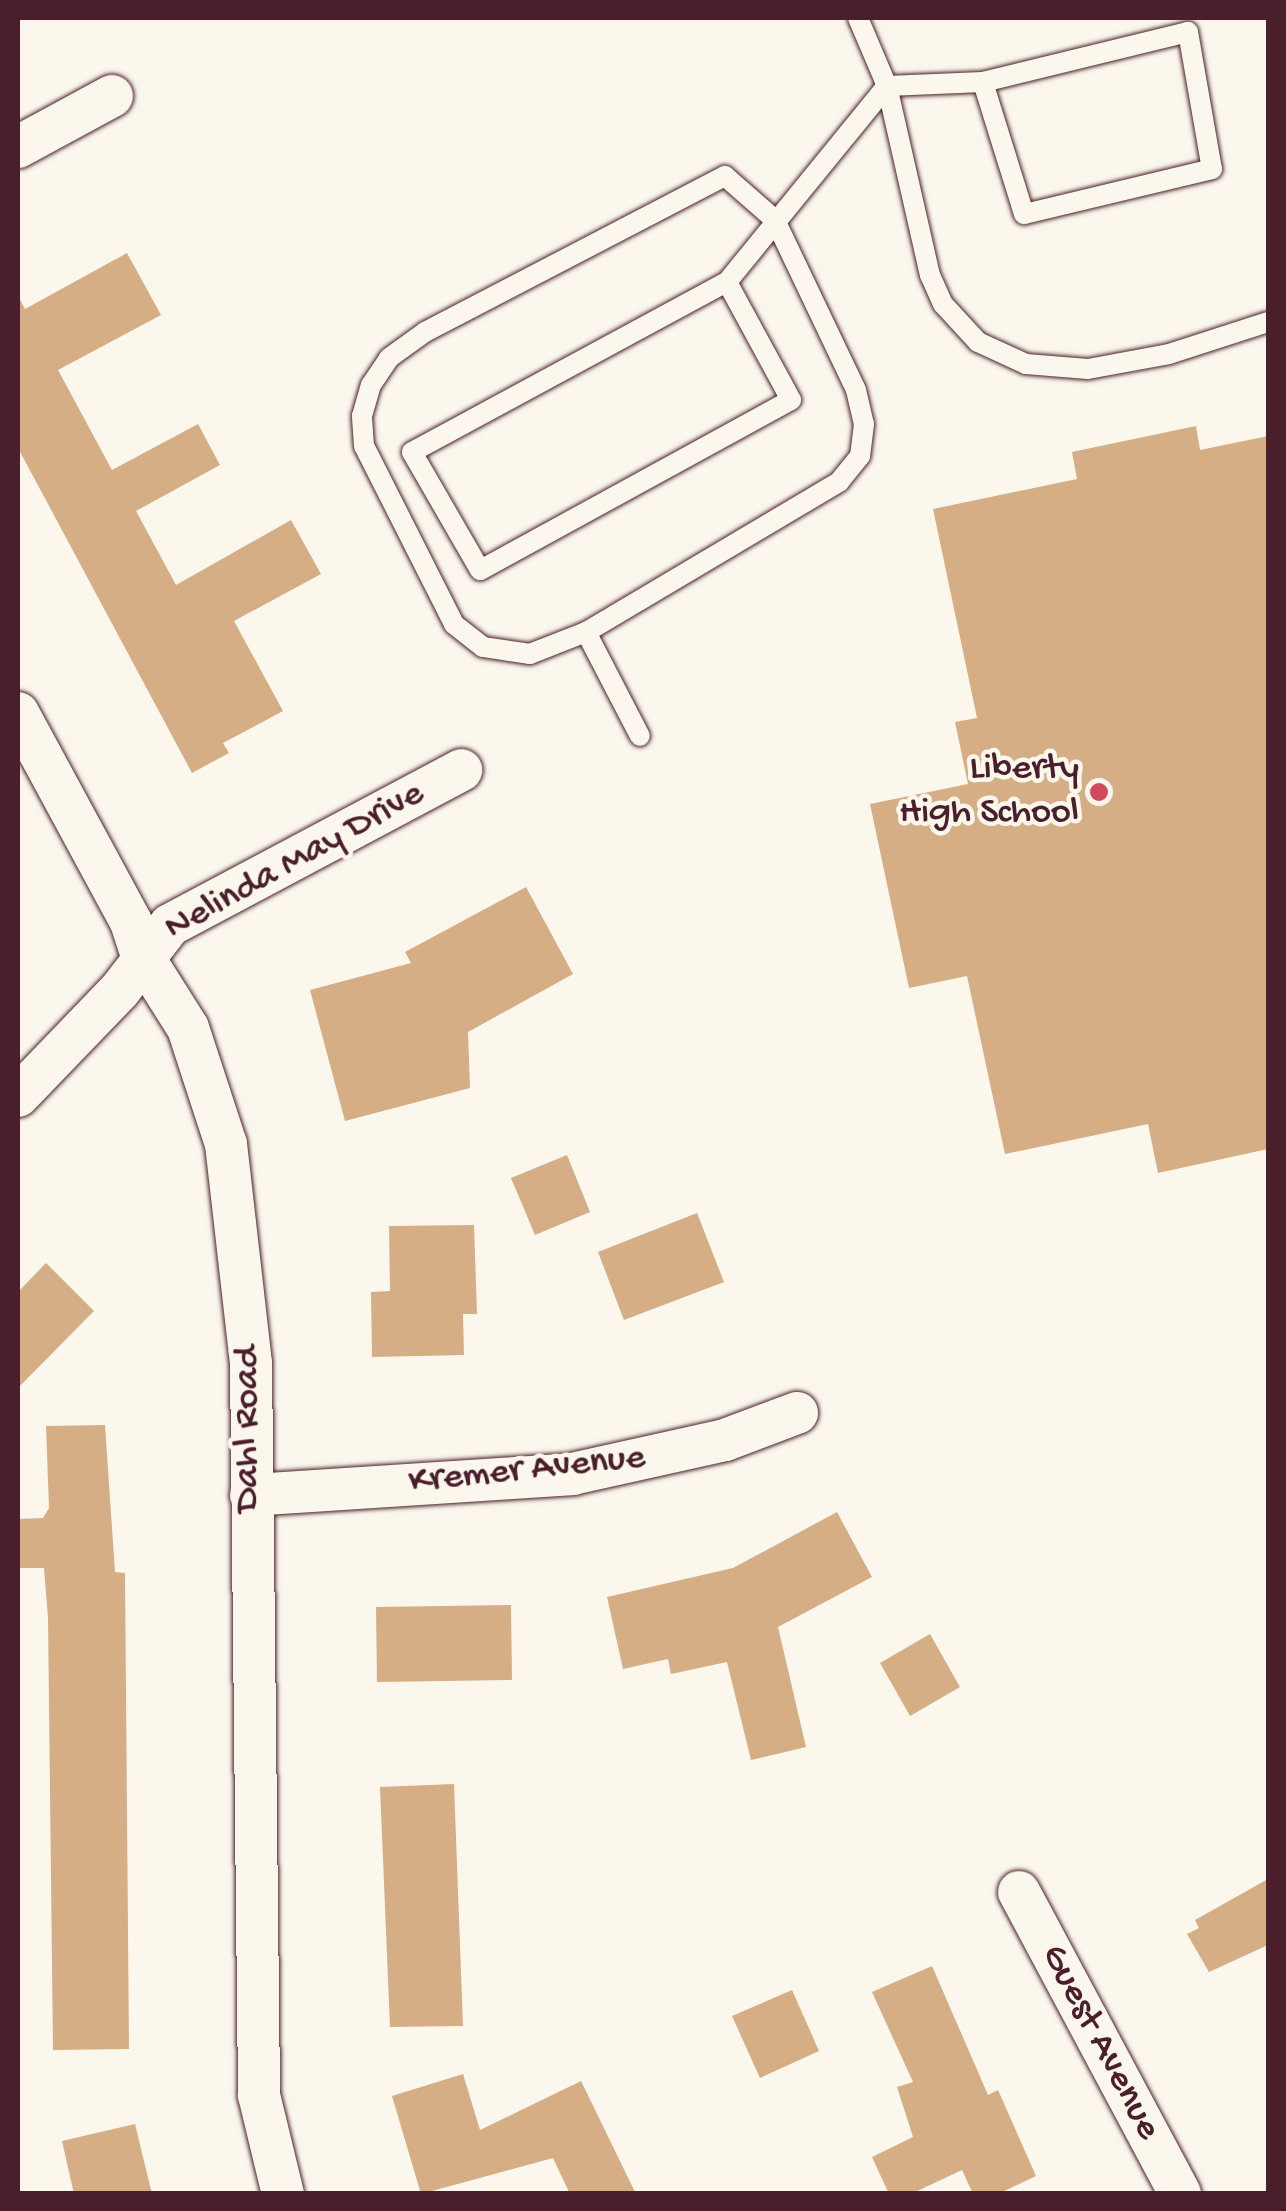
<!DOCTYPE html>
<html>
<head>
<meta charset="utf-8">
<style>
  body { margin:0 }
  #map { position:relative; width:1286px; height:2211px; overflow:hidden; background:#fbf7ec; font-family:"Gochi Hand",sans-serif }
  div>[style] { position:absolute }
  .building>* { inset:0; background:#d5ae86 }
  .roads { filter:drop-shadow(0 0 2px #4a1f2b) drop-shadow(0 0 2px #4a1f2b) }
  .lane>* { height:20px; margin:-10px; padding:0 10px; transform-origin:10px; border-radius:10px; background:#fbf7ec }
  .street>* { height:42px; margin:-21px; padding:0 21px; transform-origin:21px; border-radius:21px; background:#fbf7ec }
  .dots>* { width:28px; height:28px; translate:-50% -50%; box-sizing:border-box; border:5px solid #fbf7ec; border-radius:50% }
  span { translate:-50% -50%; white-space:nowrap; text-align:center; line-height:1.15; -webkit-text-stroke:9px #fbf7ec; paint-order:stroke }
  .poi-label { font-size:38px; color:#4a1f2b }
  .right { translate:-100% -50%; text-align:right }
  .street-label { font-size:38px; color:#4a1f2b }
  .frame { position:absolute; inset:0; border:20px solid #4a1f2b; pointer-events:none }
</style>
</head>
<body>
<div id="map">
  <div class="building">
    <div style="clip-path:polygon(127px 253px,161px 315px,58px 370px,112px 470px,198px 424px,220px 465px,136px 511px,176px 585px,291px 520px,321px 574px,234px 621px,283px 711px,223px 743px,229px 753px,192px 773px,18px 448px,18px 296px,25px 309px)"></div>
    <div style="clip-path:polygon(1196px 426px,1200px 450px,1268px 436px,1268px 1149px,1158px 1173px,1148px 1124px,1005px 1154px,967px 976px,909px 988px,870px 804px,968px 784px,955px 722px,977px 718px,933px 509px,1077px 479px,1072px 452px)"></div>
    <div style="clip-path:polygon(526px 887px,573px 974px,468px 1032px,470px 1088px,345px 1121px,310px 990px,411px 963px,405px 952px)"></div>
    <div style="clip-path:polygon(567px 1155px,590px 1212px,535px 1235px,511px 1178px)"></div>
    <div style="clip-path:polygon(697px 1213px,724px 1282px,624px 1320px,598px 1252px)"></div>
    <div style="clip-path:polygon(474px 1225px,477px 1314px,463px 1314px,464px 1355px,372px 1357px,371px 1292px,390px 1291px,389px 1226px)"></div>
    <div style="clip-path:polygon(46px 1263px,94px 1311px,18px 1388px,18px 1292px)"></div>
    <div style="clip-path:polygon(105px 1425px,115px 1572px,125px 1573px,129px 2049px,53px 2050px,48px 1618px,44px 1568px,18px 1568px,18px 1519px,43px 1518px,49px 1508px,46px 1426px)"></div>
    <div style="clip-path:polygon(837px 1512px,872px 1577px,778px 1627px,806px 1747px,751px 1760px,727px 1662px,671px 1674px,668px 1659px,623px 1669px,607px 1597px,733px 1568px)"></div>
    <div style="clip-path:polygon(511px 1605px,512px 1680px,377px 1682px,376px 1607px)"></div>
    <div style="clip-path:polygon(930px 1634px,960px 1687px,910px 1716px,880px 1663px)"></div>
    <div style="clip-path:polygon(454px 1784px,463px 2026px,390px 2027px,380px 1787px)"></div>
    <div style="clip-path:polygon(1268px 1879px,1268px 1945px,1209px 1972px,1187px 1934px,1199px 1928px,1195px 1920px)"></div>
    <div style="clip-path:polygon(932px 1966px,988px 2095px,998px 2090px,1036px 2176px,998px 2194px,973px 2194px,962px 2170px,911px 2194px,889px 2194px,872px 2157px,913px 2137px,897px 2087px,913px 2082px,872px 1992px)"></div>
    <div style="clip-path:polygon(792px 1990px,819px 2051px,760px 2078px,732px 2016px)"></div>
    <div style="clip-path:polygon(463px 2074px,480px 2130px,581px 2081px,636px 2194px,570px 2194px,553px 2158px,421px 2194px,392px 2096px)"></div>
    <div style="clip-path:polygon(135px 2124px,152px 2194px,74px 2194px,62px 2141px)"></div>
  </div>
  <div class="roads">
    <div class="lane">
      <div style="left:858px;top:18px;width:74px;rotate:66.9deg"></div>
      <div style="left:887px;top:86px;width:194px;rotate:77.2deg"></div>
      <div style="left:930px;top:275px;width:32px;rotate:66deg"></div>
      <div style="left:943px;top:304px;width:52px;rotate:47.4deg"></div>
      <div style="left:978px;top:342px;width:53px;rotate:24.6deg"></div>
      <div style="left:1026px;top:364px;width:62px;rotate:4.6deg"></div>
      <div style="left:1088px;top:369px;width:82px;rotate:-10.5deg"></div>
      <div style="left:1169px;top:354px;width:104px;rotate:-17.9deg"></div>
      <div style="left:725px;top:176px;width:67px;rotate:41.3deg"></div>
      <div style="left:775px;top:220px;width:188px;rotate:64.5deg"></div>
      <div style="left:856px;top:390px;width:35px;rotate:77deg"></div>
      <div style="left:864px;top:424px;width:32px;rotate:97deg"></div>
      <div style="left:860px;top:456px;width:33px;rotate:129deg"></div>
      <div style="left:839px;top:482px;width:294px;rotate:149.3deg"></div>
      <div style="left:586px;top:632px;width:60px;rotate:158.6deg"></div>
      <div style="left:530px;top:654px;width:48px;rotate:-171.5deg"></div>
      <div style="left:483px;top:647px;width:37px;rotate:-142deg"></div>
      <div style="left:454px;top:624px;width:199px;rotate:-116.8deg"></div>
      <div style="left:364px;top:446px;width:30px;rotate:-94deg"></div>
      <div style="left:362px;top:416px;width:32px;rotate:-74deg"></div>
      <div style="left:371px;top:385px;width:32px;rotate:-56deg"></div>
      <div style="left:389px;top:358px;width:44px;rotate:-35.8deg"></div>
      <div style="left:425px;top:332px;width:338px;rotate:-27.5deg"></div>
      <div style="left:727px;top:282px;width:134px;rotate:61.5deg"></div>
      <div style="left:791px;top:400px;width:354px;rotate:151.3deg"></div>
      <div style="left:480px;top:570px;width:136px;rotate:-120deg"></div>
      <div style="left:412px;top:452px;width:358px;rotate:-28.4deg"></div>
      <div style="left:727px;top:282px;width:253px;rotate:-50.8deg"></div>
      <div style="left:887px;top:86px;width:96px;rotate:-2.4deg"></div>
      <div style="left:983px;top:82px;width:211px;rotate:-13.7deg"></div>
      <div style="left:1188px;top:32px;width:139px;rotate:80.1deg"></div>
      <div style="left:1212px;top:169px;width:193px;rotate:166.5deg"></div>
      <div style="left:1024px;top:214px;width:138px;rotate:-107.3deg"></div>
      <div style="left:586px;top:632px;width:117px;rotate:62.6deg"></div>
    </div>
    <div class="street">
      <div style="left:18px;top:147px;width:107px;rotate:-28.5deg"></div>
      <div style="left:18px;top:713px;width:238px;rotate:61.6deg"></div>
      <div style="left:131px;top:922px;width:35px;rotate:72deg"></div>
      <div style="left:142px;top:955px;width:86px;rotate:57.8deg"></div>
      <div style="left:188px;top:1028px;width:122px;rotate:71.9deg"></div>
      <div style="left:226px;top:1144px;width:220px;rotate:83.5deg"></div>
      <div style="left:251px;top:1363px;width:732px;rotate:89.37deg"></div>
      <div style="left:259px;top:2095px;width:102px;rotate:76.4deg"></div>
      <div style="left:18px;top:1096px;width:147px;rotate:-46.1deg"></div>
      <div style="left:120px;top:990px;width:82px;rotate:-52.4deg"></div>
      <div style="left:170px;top:925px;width:330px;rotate:-28deg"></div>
      <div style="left:251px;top:1495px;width:322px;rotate:-3.7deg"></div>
      <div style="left:572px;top:1474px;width:157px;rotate:-12.5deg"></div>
      <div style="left:725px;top:1440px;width:77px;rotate:-20.6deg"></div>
      <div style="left:1019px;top:1892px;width:342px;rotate:61.9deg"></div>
    </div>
  </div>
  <div class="dots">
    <div style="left:1099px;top:792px;background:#d1495b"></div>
  </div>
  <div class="poi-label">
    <span class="right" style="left:1079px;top:792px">Liberty<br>High School</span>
  </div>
  <div class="street-label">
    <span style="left:295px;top:862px;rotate:-29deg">Nelinda May Drive</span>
    <span style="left:249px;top:1429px;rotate:-90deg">Dahl Road</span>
    <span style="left:527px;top:1471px;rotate:-6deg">Kremer Avenue</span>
    <span style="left:1099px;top:2043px;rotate:62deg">Guest Avenue</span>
  </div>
  <div class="frame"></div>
</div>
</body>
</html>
